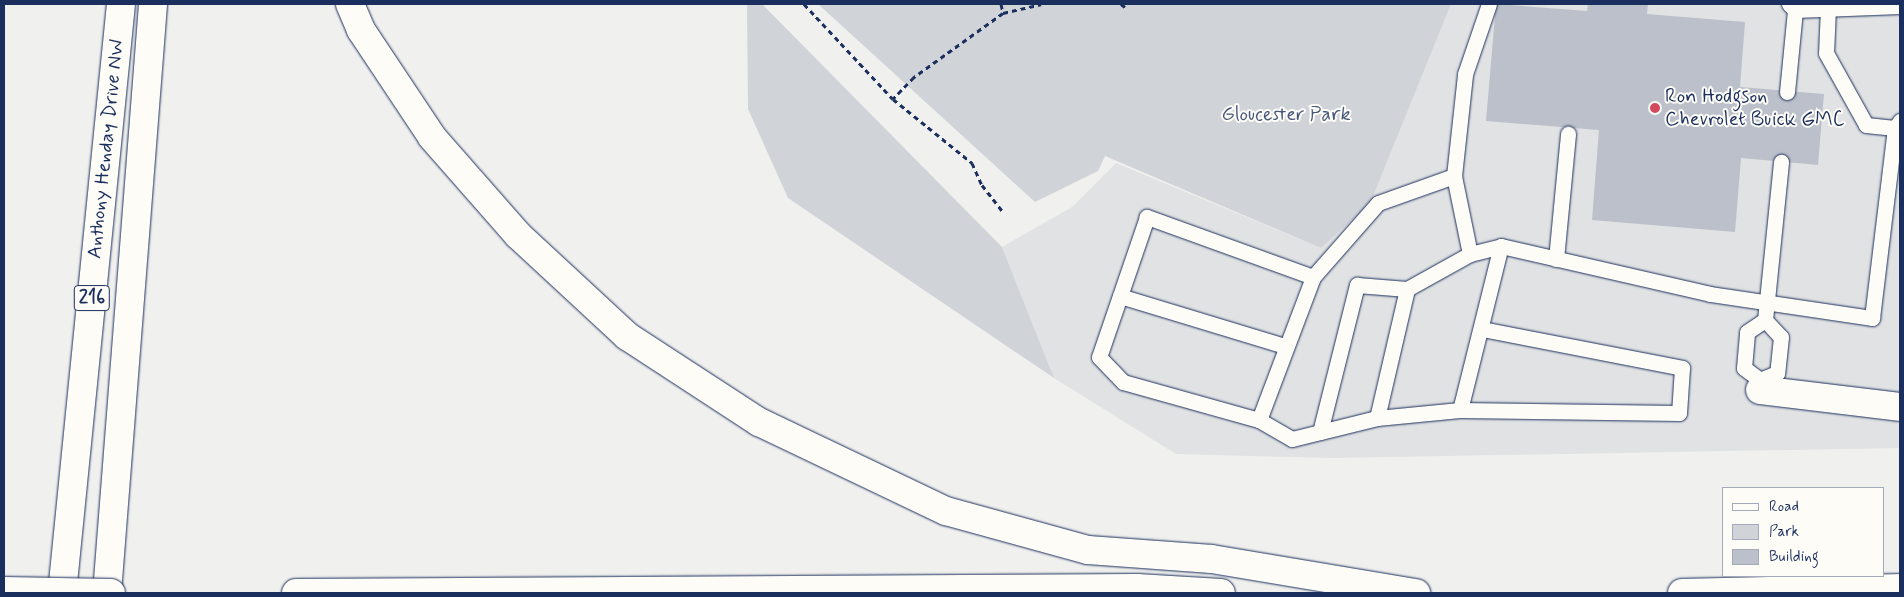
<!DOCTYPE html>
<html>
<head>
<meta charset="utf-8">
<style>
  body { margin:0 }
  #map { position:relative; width:1904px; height:597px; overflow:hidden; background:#f0f0ee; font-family:Mynerve,sans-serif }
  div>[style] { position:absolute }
  .built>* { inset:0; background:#e0e2e3 }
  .green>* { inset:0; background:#d0d3d8 }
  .building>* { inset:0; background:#bbc0ca }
  .path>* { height:3px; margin-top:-1.5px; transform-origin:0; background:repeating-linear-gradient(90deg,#1b2f5e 0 5px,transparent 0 9px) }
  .roads { filter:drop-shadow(0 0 1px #1b2f5e) drop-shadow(0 0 1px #1b2f5e) }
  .service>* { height:15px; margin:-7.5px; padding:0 7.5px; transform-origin:7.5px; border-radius:7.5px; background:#fdfcf7 }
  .minor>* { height:28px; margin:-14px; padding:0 14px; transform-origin:14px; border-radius:14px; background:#fdfcf7 }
  .primary>* { height:28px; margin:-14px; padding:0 14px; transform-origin:14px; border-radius:14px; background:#fdfcf7 }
  .motorway>* { height:28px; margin:-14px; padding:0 14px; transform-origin:14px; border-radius:14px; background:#fdfcf7 }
  .bridges { filter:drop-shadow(0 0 1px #1b2f5e) drop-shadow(0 0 1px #1b2f5e) }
  .primary-bridge>* { height:28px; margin:-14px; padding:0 14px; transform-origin:14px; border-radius:14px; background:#fdfcf7 }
  .dots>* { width:14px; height:14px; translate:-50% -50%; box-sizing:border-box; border:2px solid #fdfcf7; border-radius:50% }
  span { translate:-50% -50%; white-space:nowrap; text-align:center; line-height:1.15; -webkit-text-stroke:4px #fdfcf7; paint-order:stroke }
  .shield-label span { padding:1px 4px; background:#fdfcf7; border:1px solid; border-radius:4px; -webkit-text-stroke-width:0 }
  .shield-label { font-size:19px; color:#1b2f5e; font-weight:700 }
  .poi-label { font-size:20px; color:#1b2f5e }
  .left { translate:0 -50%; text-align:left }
  .park-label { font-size:20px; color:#48587c }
  .street-label { font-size:20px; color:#1b2f5e }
  .frame { position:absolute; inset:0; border:5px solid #1b2f5e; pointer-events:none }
  .legend { position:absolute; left:1722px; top:487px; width:162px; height:90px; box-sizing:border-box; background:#fdfcf7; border:1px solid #a3aaba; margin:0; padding:6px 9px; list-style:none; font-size:15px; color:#1b2f5e }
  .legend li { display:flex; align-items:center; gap:10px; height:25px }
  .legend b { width:25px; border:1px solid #a3aaba }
</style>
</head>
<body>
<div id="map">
  <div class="built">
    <div style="clip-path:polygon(1451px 4px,1900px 4px,1900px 448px,1334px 458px,1176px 454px,1054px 378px,1002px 247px,1072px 207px,1116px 163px,1321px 248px,1370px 204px)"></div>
  </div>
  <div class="green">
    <div style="clip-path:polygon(747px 4px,762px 4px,1002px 247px,1054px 378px,788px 198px,748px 109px)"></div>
    <div style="clip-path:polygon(818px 4px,1451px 4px,1370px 204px,1321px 248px,1105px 156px,1098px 171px,1035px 202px)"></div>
  </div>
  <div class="building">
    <div style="clip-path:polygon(1496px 4px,1587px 11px,1588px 4px,1648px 4px,1647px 14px,1745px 22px,1740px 87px,1824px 94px,1818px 165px,1741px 158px,1735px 232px,1592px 220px,1599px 130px,1486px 121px)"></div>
  </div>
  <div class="path">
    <div style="left:804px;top:4px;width:130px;rotate:46.9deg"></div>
    <div style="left:1001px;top:4px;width:9px;rotate:77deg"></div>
    <div style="left:1003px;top:13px;width:110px;rotate:144.3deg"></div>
    <div style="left:914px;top:77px;width:30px;rotate:134deg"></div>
    <div style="left:893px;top:99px;width:102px;rotate:39deg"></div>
    <div style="left:972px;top:163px;width:24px;rotate:66deg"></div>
    <div style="left:982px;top:185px;width:34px;rotate:52deg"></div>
    <div style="left:1121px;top:4px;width:5px;rotate:37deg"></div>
    <div style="left:1003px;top:13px;width:39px;rotate:-13deg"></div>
  </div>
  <div class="roads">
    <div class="service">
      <div style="left:1789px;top:4px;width:8px;rotate:45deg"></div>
      <div style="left:1795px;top:10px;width:105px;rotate:-2.2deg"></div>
      <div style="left:1828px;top:8px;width:45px;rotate:92.5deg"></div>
      <div style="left:1826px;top:53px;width:82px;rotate:60.9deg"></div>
      <div style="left:1866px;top:125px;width:29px;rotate:6deg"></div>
      <div style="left:1787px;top:92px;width:82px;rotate:-84.4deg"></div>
      <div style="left:1470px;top:254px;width:80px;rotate:-101.6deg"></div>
      <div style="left:1454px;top:176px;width:103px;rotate:-83.8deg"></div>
      <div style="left:1465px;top:74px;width:74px;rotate:-71.1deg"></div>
      <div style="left:1556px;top:259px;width:126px;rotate:-84.5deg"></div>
      <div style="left:1313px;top:277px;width:98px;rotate:-48.7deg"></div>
      <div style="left:1378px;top:203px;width:81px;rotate:-19.6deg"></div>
      <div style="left:1120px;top:296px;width:172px;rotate:16.9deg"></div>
      <div style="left:1765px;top:320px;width:159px;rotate:-84.2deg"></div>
      <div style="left:1765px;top:320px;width:23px;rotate:47deg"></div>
      <div style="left:1781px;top:337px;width:36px;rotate:96deg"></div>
      <div style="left:1777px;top:373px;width:18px;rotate:158deg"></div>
      <div style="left:1760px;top:380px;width:20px;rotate:-143deg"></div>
      <div style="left:1744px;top:368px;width:36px;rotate:-85deg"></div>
      <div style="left:1747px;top:332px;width:22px;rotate:-34deg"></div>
      <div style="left:1482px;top:329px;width:204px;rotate:11deg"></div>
      <div style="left:1682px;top:368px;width:45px;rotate:93.8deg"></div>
      <div style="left:1679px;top:413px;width:219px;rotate:-179.2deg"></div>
      <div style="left:1460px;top:410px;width:169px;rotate:-76deg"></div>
      <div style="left:1501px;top:246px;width:214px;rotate:12.9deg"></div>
      <div style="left:1710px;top:294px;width:164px;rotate:8.4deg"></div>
      <div style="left:1872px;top:318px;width:191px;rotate:-83.1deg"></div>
      <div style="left:1895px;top:128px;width:9px;rotate:-54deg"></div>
      <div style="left:1377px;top:418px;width:132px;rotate:-76.9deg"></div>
      <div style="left:1259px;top:420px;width:153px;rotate:-69.3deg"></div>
      <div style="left:1313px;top:277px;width:177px;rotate:-160.1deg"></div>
      <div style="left:1147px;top:217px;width:148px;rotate:108.9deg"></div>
      <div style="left:1099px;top:357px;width:35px;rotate:46deg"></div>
      <div style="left:1123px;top:382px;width:141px;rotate:15.6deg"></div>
      <div style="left:1259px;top:420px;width:38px;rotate:30deg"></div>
      <div style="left:1292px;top:439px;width:88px;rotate:-13.9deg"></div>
      <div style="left:1377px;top:418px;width:83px;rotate:-5.5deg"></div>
      <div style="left:1320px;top:432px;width:152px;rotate:-75.9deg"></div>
      <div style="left:1357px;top:285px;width:50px;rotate:4.6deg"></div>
      <div style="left:1407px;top:289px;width:72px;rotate:-29.1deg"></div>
      <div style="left:1470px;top:254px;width:32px;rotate:-14deg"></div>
    </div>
    <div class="minor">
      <div style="left:1760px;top:390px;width:141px;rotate:6.9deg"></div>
    </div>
    <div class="primary">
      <div style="left:296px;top:593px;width:841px;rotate:-0.34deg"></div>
      <div style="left:1137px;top:588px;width:84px;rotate:3.4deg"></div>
      <div style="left:1682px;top:593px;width:218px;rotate:-1.3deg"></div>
    </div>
    <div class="motorway">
      <div style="left:350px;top:4px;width:28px;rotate:67deg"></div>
      <div style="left:361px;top:30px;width:128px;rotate:56.4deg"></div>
      <div style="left:432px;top:137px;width:130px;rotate:48.7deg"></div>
      <div style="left:518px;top:235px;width:149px;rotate:42.8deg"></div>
      <div style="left:627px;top:336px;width:158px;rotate:33.1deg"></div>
      <div style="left:759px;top:422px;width:207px;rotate:25.5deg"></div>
      <div style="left:946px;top:511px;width:147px;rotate:15.4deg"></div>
      <div style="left:1088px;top:550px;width:124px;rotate:4.2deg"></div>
      <div style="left:1212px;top:559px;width:207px;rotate:9.5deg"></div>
      <div style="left:756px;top:592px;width:1px;rotate:90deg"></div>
      <div style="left:62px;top:593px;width:592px;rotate:-84.28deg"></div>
      <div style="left:107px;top:593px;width:591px;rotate:-85.53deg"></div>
    </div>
  </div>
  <div class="bridges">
    <div class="primary-bridge">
      <div style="left:4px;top:591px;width:107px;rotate:1.1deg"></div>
    </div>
  </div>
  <div class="dots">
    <div style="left:1655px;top:108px;background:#d1495b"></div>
  </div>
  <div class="shield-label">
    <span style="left:92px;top:298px">216</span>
  </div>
  <div class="poi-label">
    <span class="left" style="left:1665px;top:108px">Ron Hodgson<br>Chevrolet Buick GMC</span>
  </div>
  <div class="park-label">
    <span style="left:1286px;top:114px">Gloucester Park</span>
  </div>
  <div class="street-label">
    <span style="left:106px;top:149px;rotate:-84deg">Anthony Henday Drive NW</span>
  </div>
  <div class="frame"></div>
  <ul class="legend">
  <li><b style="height:6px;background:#fdfcf7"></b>Road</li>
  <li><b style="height:14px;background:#d0d3d8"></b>Park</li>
  <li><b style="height:14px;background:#bbc0ca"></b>Building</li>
  </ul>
</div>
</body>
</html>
